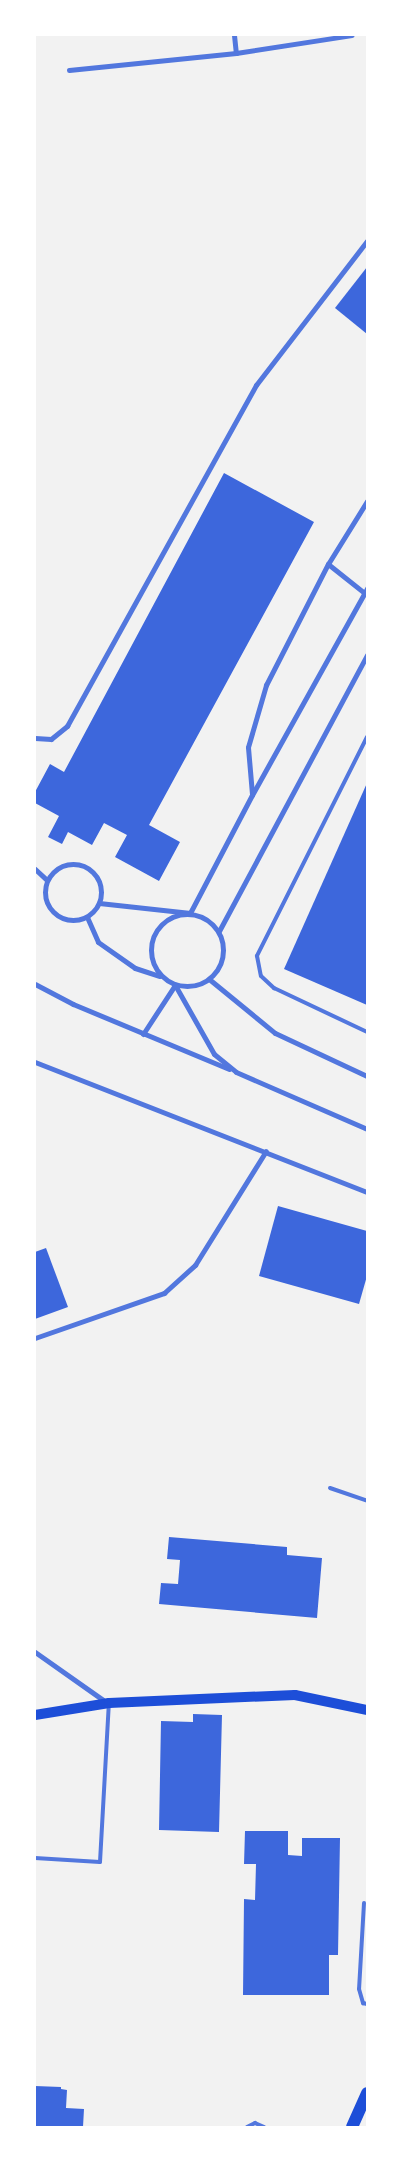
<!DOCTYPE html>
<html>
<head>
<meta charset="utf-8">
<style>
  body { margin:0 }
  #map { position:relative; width:402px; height:2162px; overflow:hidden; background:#f2f2f2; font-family:"Archivo Narrow",sans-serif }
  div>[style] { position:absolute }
  .building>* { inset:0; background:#3d67dc }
  .service>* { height:4px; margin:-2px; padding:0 2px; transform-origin:2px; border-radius:2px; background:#5277de }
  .minor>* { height:5px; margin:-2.5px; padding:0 2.5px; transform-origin:2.5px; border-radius:2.5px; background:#5277de }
  .minor>.ring { margin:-2.5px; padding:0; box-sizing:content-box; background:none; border:5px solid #5277de; border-radius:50% }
  .secondary>* { height:10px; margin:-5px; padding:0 5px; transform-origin:5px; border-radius:5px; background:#1d4ed8 }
  .primary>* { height:12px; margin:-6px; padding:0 6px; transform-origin:6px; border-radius:6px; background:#1d4ed8 }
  span { translate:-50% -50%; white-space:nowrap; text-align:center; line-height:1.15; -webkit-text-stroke:4px #fff; paint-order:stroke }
  .frame { position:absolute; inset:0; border:36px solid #fff; pointer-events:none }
</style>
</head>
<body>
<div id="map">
  <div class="building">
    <div style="clip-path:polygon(367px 267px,367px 334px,335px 308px)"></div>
    <div style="clip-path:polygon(224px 473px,314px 522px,149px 825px,180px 842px,159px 881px,115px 857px,127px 835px,104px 823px,92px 845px,68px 832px,62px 844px,48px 837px,59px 816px,35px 803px,35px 792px,50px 764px,64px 772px)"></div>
    <div style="clip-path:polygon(367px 783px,367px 1005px,284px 969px)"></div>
    <div style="clip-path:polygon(278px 1206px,367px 1231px,367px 1276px,359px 1304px,259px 1276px)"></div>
    <div style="clip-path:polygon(46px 1248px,68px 1307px,35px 1319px,35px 1252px)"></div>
    <div style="clip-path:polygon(169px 1537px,287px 1547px,287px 1555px,322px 1558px,317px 1618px,159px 1604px,161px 1583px,178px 1584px,180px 1560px,167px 1559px)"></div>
    <div style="clip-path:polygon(193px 1714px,222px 1715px,219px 1832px,159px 1830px,161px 1721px,193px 1722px)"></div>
    <div style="clip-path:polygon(245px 1831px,288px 1831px,288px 1855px,302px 1856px,302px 1838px,340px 1838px,338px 1955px,329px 1955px,329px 1995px,243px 1995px,244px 1899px,255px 1900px,256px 1864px,244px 1864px)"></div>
    <div style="clip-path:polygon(35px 2086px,61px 2087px,61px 2089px,67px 2090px,66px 2108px,84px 2109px,83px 2127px,35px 2127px)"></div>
  </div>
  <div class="service">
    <div style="left:367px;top:737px;width:245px;rotate:116.7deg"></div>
    <div style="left:257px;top:956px;width:20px;rotate:79deg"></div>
    <div style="left:261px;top:976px;width:18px;rotate:43deg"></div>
    <div style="left:274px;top:988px;width:103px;rotate:25.3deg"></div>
    <div style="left:330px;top:1488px;width:39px;rotate:19deg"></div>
    <div style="left:35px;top:1858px;width:65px;rotate:3.5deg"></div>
    <div style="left:100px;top:1862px;width:159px;rotate:-86.8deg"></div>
    <div style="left:364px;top:1903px;width:86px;rotate:93.3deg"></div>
    <div style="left:359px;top:1989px;width:15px;rotate:74deg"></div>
    <div style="left:363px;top:2003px;width:4px;rotate:14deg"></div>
    <div style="left:247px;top:2127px;width:9px;rotate:-27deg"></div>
    <div style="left:255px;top:2123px;width:10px;rotate:24deg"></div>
  </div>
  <div class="minor">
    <div style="left:234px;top:35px;width:18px;rotate:84deg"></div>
    <div style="left:236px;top:53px;width:117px;rotate:-8.8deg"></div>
    <div style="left:69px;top:70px;width:168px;rotate:-5.8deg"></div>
    <div style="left:328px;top:564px;width:50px;rotate:38.5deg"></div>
    <div style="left:35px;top:738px;width:16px;rotate:4deg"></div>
    <div style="left:51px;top:739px;width:21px;rotate:-39deg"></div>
    <div style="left:67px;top:726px;width:390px;rotate:-61deg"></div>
    <div style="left:256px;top:385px;width:182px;rotate:-52.4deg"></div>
    <div style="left:252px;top:794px;width:47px;rotate:-94.9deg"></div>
    <div style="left:248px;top:747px;width:65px;rotate:-73.8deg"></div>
    <div style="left:266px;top:685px;width:136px;rotate:-62.9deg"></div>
    <div style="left:328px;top:564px;width:74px;rotate:-58.2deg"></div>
    <div class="ring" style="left:45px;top:864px;width:51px;height:51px"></div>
    <div style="left:35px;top:869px;width:16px;rotate:43deg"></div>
    <div style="left:99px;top:903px;width:92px;rotate:6.3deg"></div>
    <div style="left:190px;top:913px;width:133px;rotate:-62.3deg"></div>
    <div style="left:252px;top:795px;width:237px;rotate:-60.9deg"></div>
    <div class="ring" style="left:151px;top:914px;width:67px;height:67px"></div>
    <div style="left:87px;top:917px;width:27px;rotate:66deg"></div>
    <div style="left:98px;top:942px;width:45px;rotate:35.1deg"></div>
    <div style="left:135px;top:968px;width:26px;rotate:18deg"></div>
    <div style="left:219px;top:931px;width:313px;rotate:-61.8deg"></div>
    <div style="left:209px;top:979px;width:85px;rotate:39.3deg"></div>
    <div style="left:275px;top:1033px;width:102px;rotate:25.1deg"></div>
    <div style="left:35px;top:984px;width:43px;rotate:27.8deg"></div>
    <div style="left:73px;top:1004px;width:169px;rotate:22.6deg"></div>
    <div style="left:143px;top:1034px;width:59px;rotate:-56.9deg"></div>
    <div style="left:175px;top:985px;width:79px;rotate:60.5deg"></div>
    <div style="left:214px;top:1054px;width:28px;rotate:39deg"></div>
    <div style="left:236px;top:1072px;width:143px;rotate:23.5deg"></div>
    <div style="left:35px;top:1062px;width:357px;rotate:21.4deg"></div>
    <div style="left:35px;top:1338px;width:137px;rotate:-19.2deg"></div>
    <div style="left:164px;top:1293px;width:42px;rotate:-42.1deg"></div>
    <div style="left:195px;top:1265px;width:134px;rotate:-58.1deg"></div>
    <div style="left:35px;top:1652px;width:87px;rotate:35.2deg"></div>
  </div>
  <div class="secondary">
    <div style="left:35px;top:1715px;width:75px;rotate:-9.2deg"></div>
    <div style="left:109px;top:1703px;width:186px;rotate:-2.5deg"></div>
    <div style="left:295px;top:1695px;width:74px;rotate:11.8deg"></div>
  </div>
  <div class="primary">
    <div style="left:352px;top:2127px;width:37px;rotate:-66deg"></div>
  </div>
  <div class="frame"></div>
</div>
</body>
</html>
